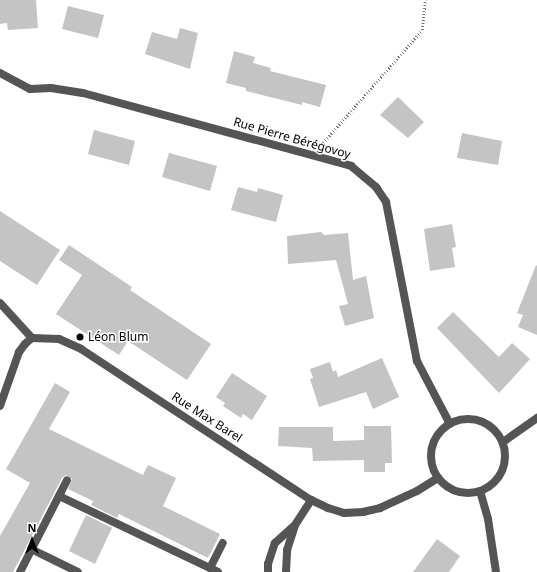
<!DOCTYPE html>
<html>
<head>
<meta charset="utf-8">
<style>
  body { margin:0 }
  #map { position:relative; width:537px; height:572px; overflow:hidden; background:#fff; font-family:"Noto Sans",sans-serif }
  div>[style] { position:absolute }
  .building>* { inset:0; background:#c4c4c4 }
  .path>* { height:2.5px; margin-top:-1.25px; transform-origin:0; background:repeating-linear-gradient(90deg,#777 0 1px,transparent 0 3px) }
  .service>* { height:8px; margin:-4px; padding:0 4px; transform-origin:4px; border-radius:4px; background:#555 }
  .minor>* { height:8px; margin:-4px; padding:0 4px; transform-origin:4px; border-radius:4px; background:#555 }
  .minor>.ring { margin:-4px; padding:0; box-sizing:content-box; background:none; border:8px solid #555; border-radius:50% }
  .dots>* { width:11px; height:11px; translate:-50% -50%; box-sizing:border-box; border:2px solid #fff; border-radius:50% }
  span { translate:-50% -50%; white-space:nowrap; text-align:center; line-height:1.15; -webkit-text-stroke:3px #fff; paint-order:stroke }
  .street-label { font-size:12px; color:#000 }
  .poi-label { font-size:12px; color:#000 }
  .left { translate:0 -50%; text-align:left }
  .north { position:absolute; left:12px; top:520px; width:40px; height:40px; -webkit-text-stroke:3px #fff; paint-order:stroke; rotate:0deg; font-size:11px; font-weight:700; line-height:16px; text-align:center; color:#000 }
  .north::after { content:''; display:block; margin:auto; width:14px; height:18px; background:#000; clip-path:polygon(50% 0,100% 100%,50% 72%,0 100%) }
</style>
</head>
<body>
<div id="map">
  <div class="building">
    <div style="clip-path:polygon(0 0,36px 0,38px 28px,8px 30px,7px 23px,0 24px)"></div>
    <div style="clip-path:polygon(68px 6px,104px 15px,98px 38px,62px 29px)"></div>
    <div style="clip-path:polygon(180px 28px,198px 33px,190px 69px,145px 54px,152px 32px,177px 39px)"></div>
    <div style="clip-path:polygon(234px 51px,255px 57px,253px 63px,271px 68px,270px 71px,326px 85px,320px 107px,302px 102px,302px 105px,246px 91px,246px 88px,226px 83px)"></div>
    <div style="clip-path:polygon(398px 97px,424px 122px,408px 138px,380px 115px)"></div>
    <div style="clip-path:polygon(94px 130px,135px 141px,129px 165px,88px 154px)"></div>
    <div style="clip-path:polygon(462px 133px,502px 141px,498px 165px,457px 158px)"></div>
    <div style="clip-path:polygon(169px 153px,217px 166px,210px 191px,162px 177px)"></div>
    <div style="clip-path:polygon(238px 187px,257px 192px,258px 188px,283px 195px,276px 222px,231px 210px)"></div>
    <div style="clip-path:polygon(0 211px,60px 250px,37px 285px,0 261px)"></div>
    <div style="clip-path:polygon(452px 224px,456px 247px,452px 248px,455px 267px,430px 271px,424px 229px)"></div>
    <div style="clip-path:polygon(321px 232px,324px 235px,348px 233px,353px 280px,366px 276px,374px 318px,345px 326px,339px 306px,348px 304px,336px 260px,288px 264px,287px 236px)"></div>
    <div style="clip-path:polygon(69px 245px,132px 287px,130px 290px,211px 344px,187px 380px,128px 341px,119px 355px,56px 314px,82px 275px,59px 260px)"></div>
    <div style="clip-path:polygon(536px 265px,537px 266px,537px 335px,518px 327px,523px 315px,517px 313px)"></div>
    <div style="clip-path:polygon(453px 312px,499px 357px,512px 343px,530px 359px,499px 393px,437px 328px)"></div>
    <div style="clip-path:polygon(382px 358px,399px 397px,373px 409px,366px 392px,319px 407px,310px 379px,313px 378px,310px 369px,330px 362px,333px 372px,336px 370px,338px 377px)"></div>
    <div style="clip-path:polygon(232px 373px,267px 396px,252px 420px,243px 414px,241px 418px,223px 406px,225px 403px,216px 397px)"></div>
    <div style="clip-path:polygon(55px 383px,70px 392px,49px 429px,143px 475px,148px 465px,176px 478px,163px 506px,220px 534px,208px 558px,119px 514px,117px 518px,91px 505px,93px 501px,68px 489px,72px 479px,66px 475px,62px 478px,13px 572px,0 572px,0 536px,30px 483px,6px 469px)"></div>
    <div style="clip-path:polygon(364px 426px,391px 426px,392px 463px,385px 463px,385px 472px,364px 472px,364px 460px,313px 461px,312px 448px,278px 446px,279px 427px,333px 427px,333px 441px,364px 440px)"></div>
    <div style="clip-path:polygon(86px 515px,112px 528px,95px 564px,69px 551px)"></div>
    <div style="clip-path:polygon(437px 539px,460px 556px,449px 572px,413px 572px)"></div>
  </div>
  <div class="path">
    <div style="left:321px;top:145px;width:153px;rotate:-48.7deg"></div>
    <div style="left:422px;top:30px;width:30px;rotate:-84deg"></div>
  </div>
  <div class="service">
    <div style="left:59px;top:496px;width:176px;rotate:25.5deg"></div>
    <div style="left:31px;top:549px;width:52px;rotate:26.1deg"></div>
    <div style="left:210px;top:568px;width:28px;rotate:-63deg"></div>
    <div style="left:20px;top:572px;width:103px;rotate:-62.9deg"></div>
    <div style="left:268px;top:572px;width:8px;rotate:-90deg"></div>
  </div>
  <div class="minor">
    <div style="left:0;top:73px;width:34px;rotate:28deg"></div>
    <div style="left:30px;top:89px;width:21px;rotate:-3deg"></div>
    <div style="left:51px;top:88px;width:32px;rotate:9deg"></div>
    <div style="left:83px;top:93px;width:278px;rotate:15.2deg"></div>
    <div style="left:351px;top:166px;width:33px;rotate:40deg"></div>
    <div style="left:376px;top:187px;width:18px;rotate:56deg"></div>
    <div style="left:386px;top:202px;width:162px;rotate:79deg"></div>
    <div style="left:417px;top:361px;width:71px;rotate:62.4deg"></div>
    <div style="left:0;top:303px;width:47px;rotate:47.6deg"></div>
    <div style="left:0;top:406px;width:57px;rotate:-70.6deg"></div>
    <div style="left:19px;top:352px;width:10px;rotate:-53deg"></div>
    <div style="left:25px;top:344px;width:9px;rotate:-41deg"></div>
    <div style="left:32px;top:338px;width:27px;rotate:2deg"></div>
    <div style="left:59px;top:339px;width:24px;rotate:24deg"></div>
    <div style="left:81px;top:349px;width:275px;rotate:33.3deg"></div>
    <div style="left:311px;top:500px;width:19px;rotate:25deg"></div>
    <div style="left:328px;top:508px;width:17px;rotate:17deg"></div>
    <div style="left:344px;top:513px;width:19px;rotate:-3deg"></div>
    <div style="left:363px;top:512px;width:17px;rotate:-13deg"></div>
    <div style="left:380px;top:508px;width:41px;rotate:-24.7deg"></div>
    <div style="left:417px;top:491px;width:25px;rotate:-32deg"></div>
    <div class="ring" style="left:431px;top:419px;width:66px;height:66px"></div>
    <div style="left:503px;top:442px;width:42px;rotate:-35.2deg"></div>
    <div style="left:480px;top:491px;width:29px;rotate:74deg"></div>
    <div style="left:488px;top:519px;width:54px;rotate:81.4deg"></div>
    <div style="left:268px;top:564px;width:22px;rotate:-72deg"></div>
    <div style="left:275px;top:543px;width:25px;rotate:-42deg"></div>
    <div style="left:286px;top:572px;width:22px;rotate:-87deg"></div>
    <div style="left:287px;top:550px;width:26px;rotate:-72deg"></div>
    <div style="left:295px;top:525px;width:30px;rotate:-57deg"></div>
  </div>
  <div class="dots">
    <div style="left:80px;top:337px;background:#000"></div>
  </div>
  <div class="street-label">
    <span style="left:292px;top:138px;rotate:16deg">Rue Pierre Bérégovoy</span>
    <span style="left:207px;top:417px;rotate:33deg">Rue Max Barel</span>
  </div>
  <div class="poi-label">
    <span class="left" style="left:88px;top:337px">Léon Blum</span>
  </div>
  <div class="north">N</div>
</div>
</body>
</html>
